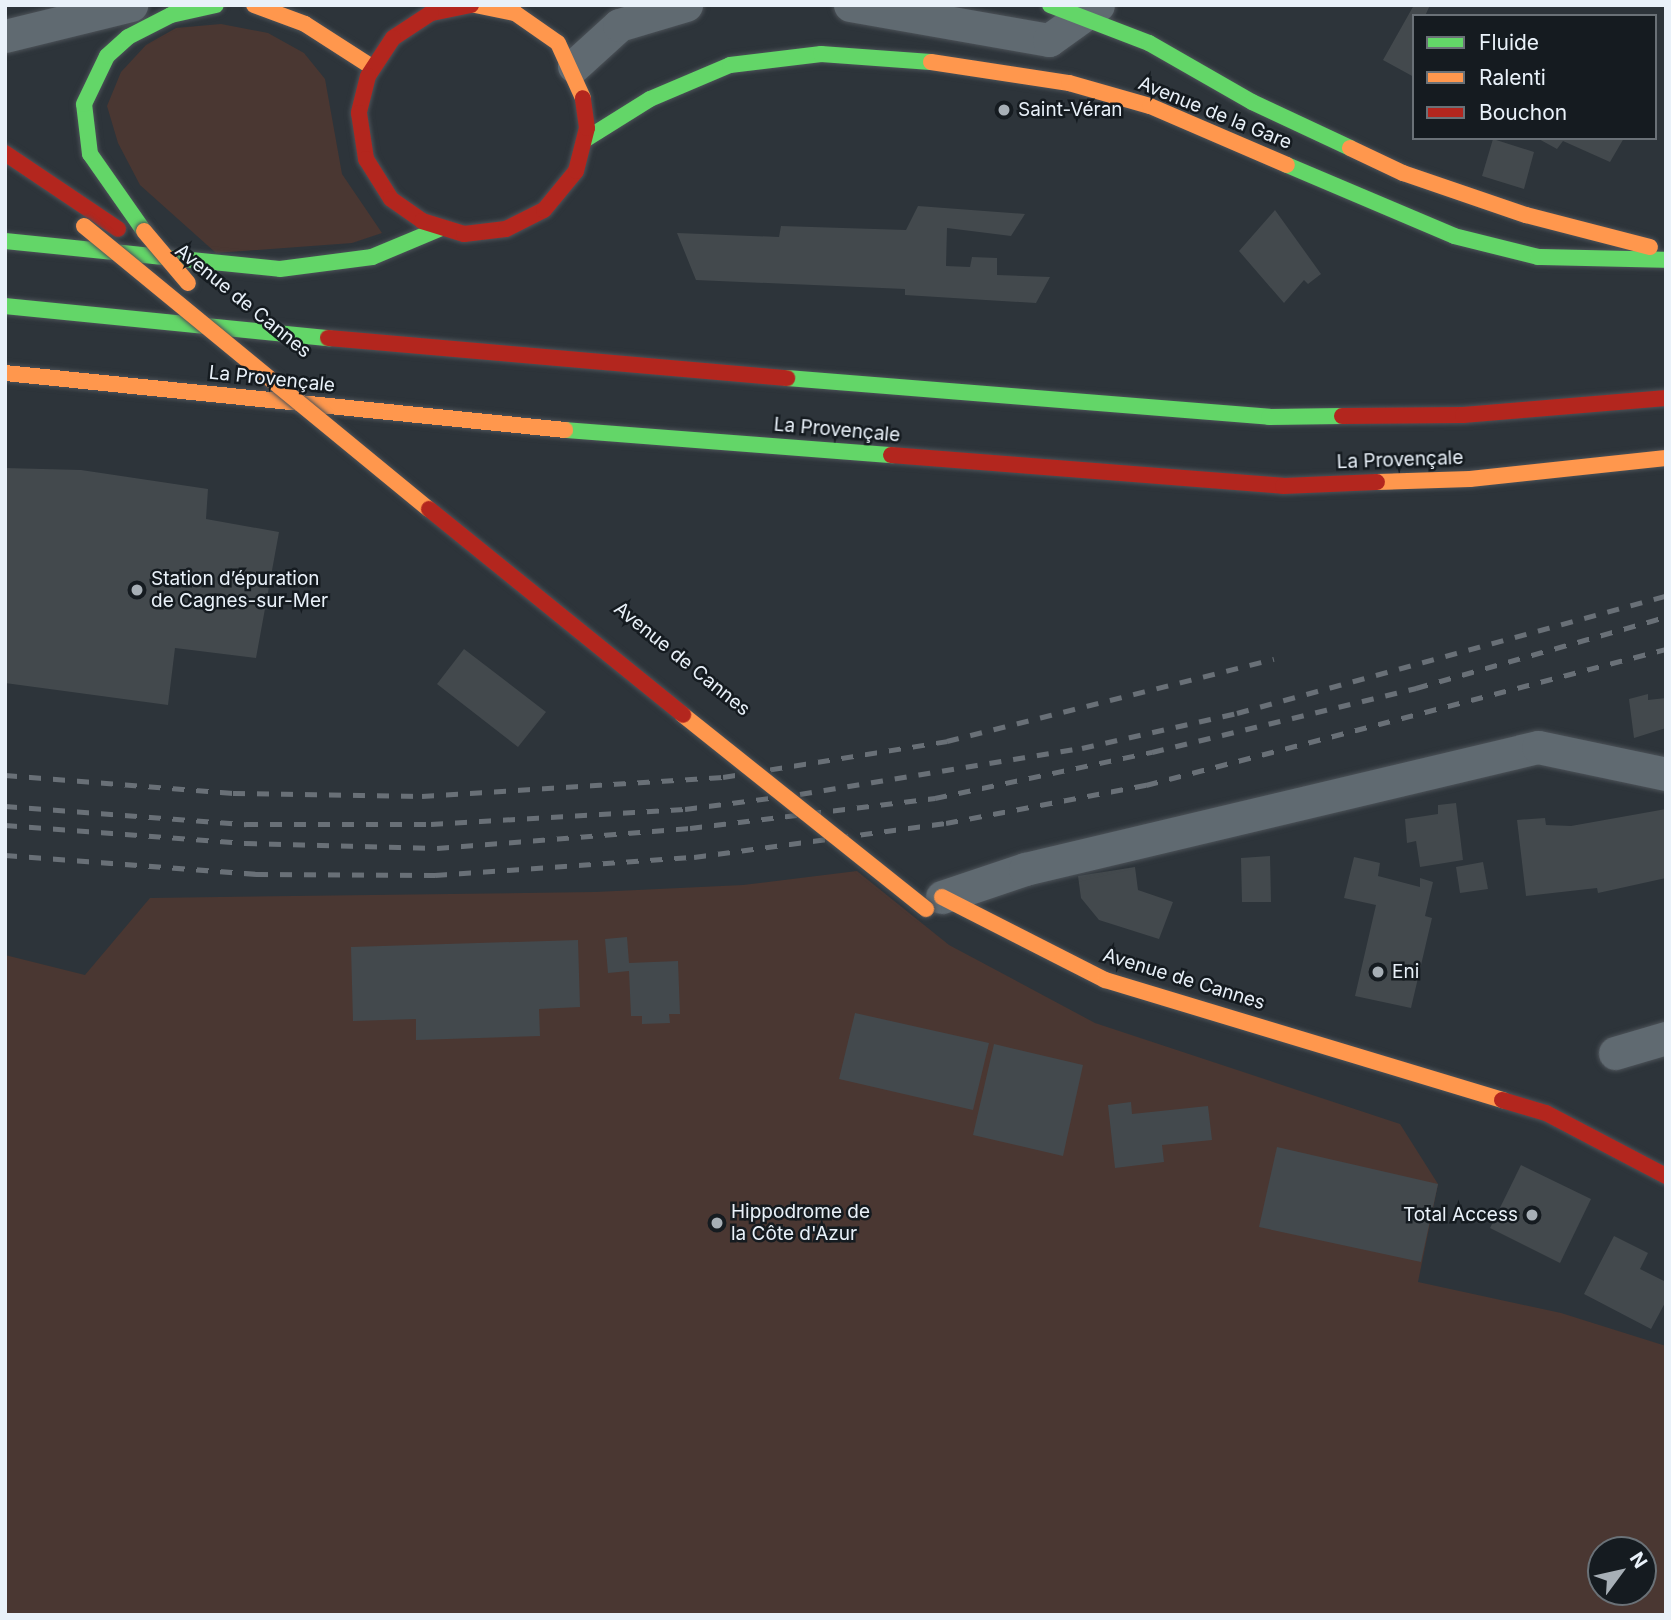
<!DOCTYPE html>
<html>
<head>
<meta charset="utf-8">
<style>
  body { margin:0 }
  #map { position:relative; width:1671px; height:1620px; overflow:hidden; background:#2d343a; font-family:Inter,sans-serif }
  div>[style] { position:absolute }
  .green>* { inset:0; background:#4a3732 }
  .building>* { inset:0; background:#43494d }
  .roads { filter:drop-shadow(0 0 2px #4c5258) drop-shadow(0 0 2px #4c5258) }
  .street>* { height:33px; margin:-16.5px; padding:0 16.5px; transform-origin:16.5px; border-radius:16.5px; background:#606a71 }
  .fast>* { height:16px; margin:-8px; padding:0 8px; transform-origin:8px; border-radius:8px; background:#63d668 }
  .slow>* { height:16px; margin:-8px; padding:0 8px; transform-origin:8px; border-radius:8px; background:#ff974d }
  .jam>* { height:16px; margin:-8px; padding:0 8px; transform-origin:8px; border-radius:8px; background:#b3261e }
  .rail>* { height:5px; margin-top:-2.5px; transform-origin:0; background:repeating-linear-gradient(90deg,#697077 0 12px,transparent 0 24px) }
  .bridges { filter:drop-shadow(0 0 2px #4c5258) drop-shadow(0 0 2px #4c5258) }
  .slow-bridge>* { height:16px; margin:-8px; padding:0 8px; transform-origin:8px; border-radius:8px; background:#ff974d }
  .jam-bridge>* { height:16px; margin:-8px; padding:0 8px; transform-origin:8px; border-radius:8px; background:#b3261e }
  .dots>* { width:19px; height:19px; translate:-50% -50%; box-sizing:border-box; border:4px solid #151b20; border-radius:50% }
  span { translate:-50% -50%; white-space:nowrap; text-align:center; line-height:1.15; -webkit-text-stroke:5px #151b20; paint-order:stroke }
  .poi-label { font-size:19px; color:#e9f1f9 }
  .left { translate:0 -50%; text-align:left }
  .right { translate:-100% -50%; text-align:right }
  .street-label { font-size:19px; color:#e9f1f9 }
  .frame { position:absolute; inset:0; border:7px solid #e9f1f9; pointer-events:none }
  .legend { position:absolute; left:1412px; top:14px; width:245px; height:126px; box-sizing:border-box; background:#151b20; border:2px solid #6a7177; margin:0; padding:9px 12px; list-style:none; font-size:21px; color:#e9f1f9 }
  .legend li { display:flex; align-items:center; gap:14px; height:35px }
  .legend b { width:35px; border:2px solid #6a7177 }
  .north { position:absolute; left:1587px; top:1536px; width:70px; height:70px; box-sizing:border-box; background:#151b20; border:2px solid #6a7177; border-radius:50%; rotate:57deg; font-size:19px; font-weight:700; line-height:28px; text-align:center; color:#e9f1f9 }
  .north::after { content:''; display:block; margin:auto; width:24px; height:32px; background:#a7afb6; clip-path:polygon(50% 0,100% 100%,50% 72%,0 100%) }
</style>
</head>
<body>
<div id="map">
  <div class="green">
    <div style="clip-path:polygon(221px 24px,268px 33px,304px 53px,325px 79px,342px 174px,382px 233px,352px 243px,216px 253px,140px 185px,118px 143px,107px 106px,121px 72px,146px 45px,176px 28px)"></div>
    <div style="clip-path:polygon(evenodd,857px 871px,949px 945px,1095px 1023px,1400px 1124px,1438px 1184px,1418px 1282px,1561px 1313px,1666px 1346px,1666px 1615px,5px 1615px,5px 955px,85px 975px,150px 898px,595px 892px,743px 885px,857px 871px,1601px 1550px,1643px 1550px,1643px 1592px,1601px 1592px,1601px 1550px)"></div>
  </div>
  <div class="building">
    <div style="clip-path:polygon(1414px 5px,1430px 5px,1425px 16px,1414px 16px,1414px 77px,1383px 60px)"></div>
    <div style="clip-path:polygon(1537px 138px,1624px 138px,1610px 162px,1563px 141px,1557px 149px)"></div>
    <div style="clip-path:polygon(1493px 139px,1534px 152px,1524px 189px,1482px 176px)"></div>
    <div style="clip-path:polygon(918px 206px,1025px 214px,1011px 236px,947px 228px,946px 266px,970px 267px,972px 257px,997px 258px,997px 275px,1050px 277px,1036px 303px,905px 295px,905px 289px,696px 280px,677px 233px,779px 237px,781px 226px,906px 230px)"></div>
    <div style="clip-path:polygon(1275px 210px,1321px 274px,1308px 284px,1304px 280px,1284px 303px,1239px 251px)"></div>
    <div style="clip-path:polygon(5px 468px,81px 470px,208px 489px,206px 519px,279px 532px,256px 658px,175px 648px,168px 705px,5px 683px)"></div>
    <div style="clip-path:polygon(464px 649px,546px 712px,518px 747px,437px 684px)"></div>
    <div style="clip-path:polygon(1648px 694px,1648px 700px,1666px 698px,1666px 728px,1634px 738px,1629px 699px)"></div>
    <div style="clip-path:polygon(1456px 803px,1463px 860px,1420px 867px,1416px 841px,1407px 843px,1405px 819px,1438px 814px,1438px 805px)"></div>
    <div style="clip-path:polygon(1666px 809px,1666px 878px,1598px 893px,1597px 888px,1526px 896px,1517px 820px,1545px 818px,1546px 825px,1571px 826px)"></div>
    <div style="clip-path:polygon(1270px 856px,1271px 902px,1242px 902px,1241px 858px)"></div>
    <div style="clip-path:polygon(1354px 857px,1380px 863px,1378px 876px,1420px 887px,1420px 878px,1433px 882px,1425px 916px,1432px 918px,1411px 1008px,1355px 996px,1376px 905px,1344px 898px)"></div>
    <div style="clip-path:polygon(1483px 862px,1488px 889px,1460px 893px,1456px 867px)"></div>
    <div style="clip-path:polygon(1135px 867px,1138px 890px,1173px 902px,1159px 939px,1099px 920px,1081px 898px,1078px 876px)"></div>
    <div style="clip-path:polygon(627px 937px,629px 963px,678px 961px,680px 1014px,669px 1014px,670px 1023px,642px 1024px,642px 1016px,631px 1016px,629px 971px,608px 973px,605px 939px)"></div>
    <div style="clip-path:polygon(578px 940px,580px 1007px,539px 1009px,540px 1036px,416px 1040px,416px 1019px,353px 1021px,351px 947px)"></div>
    <div style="clip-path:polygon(855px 1013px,989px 1043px,973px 1110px,839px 1079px)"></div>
    <div style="clip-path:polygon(994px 1044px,1083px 1065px,1063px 1156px,973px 1135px)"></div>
    <div style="clip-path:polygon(1131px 1102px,1132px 1114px,1208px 1106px,1212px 1140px,1162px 1145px,1164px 1162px,1115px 1168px,1108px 1105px)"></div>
    <div style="clip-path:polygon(1277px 1147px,1438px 1184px,1421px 1262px,1259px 1227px)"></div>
    <div style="clip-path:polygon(1521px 1165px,1591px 1199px,1560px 1263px,1490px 1228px)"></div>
    <div style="clip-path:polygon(1614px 1236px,1648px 1253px,1640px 1269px,1666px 1282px,1666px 1301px,1651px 1329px,1584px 1294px)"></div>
  </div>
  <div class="roads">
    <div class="street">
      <div style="left:850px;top:5px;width:202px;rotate:10deg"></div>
      <div style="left:1049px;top:40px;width:60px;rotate:-35.5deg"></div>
      <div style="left:5px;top:36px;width:130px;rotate:-13.8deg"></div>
      <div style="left:574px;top:66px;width:61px;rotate:-42.3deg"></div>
      <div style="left:619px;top:25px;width:70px;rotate:-16.6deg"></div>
      <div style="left:942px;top:897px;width:88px;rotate:-18.6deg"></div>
      <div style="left:1025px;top:869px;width:527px;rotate:-13.38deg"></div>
      <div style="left:1538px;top:747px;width:131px;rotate:11.9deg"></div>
      <div style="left:1615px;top:1053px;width:53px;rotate:-16.4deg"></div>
    </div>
    <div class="fast">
      <div style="left:1050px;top:5px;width:106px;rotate:21deg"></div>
      <div style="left:1149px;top:43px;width:119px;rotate:29.8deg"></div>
      <div style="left:1252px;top:102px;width:108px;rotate:25.1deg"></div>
      <div style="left:586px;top:139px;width:75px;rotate:-32deg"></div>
      <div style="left:650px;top:99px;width:87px;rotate:-23deg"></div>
      <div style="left:730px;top:65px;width:92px;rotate:-6.9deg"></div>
      <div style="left:821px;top:54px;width:110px;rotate:4.2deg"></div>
      <div style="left:1287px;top:165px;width:181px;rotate:23deg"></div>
      <div style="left:1454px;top:236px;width:87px;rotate:14deg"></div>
      <div style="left:1538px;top:257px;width:128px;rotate:1.3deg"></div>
      <div style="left:144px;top:231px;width:94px;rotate:-125deg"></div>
      <div style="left:90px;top:154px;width:50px;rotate:-96.8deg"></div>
      <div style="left:84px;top:104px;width:53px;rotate:-64.4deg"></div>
      <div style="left:107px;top:56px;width:28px;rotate:-42deg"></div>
      <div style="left:128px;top:37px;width:48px;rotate:-27.1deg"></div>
      <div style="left:171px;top:15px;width:46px;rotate:-12.5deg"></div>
      <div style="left:5px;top:241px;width:276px;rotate:5.8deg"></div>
      <div style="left:280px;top:269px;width:93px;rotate:-7.4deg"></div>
      <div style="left:372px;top:257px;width:73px;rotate:-22.7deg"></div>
      <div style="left:5px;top:306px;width:325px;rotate:5.7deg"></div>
      <div style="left:787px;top:378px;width:484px;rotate:4.6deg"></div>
      <div style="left:1269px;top:417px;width:73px;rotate:-0.8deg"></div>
      <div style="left:565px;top:430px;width:327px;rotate:4.4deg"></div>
    </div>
    <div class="slow">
      <div style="left:254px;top:5px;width:54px;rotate:20.4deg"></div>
      <div style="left:305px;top:24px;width:80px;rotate:32.7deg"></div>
      <div style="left:475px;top:5px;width:41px;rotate:11.3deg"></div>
      <div style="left:515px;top:13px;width:52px;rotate:34.9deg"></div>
      <div style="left:558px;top:43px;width:60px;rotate:65.6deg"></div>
      <div style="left:931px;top:62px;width:140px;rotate:8.7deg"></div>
      <div style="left:1069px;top:83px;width:84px;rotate:15.9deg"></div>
      <div style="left:1150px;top:106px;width:149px;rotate:23.3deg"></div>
      <div style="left:1350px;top:148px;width:59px;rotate:25.3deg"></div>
      <div style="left:1403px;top:173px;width:130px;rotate:18.9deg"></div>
      <div style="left:1526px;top:215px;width:128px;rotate:14.5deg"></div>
      <div style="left:5px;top:373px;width:563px;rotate:5.81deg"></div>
      <div style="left:1377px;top:482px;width:93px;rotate:-1.8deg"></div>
      <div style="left:1470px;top:479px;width:197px;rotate:-6.1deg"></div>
      <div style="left:942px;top:897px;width:183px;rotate:27deg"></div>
      <div style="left:1105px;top:980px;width:415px;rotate:16.8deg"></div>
    </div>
    <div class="jam">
      <div style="left:471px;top:5px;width:41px;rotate:168.7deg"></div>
      <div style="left:431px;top:13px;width:45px;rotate:146.7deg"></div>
      <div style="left:393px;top:38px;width:45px;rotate:123.3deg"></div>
      <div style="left:368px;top:76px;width:38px;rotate:104deg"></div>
      <div style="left:359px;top:113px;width:47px;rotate:81.3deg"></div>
      <div style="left:366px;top:159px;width:47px;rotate:58deg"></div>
      <div style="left:391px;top:199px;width:38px;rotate:35deg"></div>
      <div style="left:422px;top:221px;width:44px;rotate:17.2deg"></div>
      <div style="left:464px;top:234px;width:42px;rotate:-6.8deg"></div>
      <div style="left:506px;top:229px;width:42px;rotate:-26.6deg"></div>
      <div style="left:544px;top:210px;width:50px;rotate:-50.6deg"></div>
      <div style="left:576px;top:171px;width:44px;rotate:-75.7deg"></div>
      <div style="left:587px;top:128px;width:30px;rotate:-98deg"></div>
      <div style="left:5px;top:153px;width:136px;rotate:33.9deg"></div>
      <div style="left:328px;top:338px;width:461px;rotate:5deg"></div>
      <div style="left:1342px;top:416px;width:121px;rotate:-0.5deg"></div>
      <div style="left:1463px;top:415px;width:204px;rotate:-4.8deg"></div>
      <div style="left:891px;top:455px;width:393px;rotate:4.5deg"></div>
      <div style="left:1283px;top:486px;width:94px;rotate:-2.4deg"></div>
      <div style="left:1502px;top:1100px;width:46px;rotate:16.5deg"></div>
      <div style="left:1546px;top:1113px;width:136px;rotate:27.7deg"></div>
    </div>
  </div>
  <div class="rail">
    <div style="left:5px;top:775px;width:229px;rotate:4.5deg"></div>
    <div style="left:233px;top:793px;width:189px;rotate:0.9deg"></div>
    <div style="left:422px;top:796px;width:302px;rotate:-3.6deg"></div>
    <div style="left:723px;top:777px;width:227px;rotate:-9.1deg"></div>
    <div style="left:947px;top:741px;width:337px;rotate:-14.1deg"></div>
    <div style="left:5px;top:806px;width:242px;rotate:4.3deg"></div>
    <div style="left:246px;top:824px;width:185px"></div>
    <div style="left:431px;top:824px;width:254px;rotate:-3.4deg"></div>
    <div style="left:685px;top:809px;width:116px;rotate:-7.4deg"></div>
    <div style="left:800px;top:794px;width:286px;rotate:-9.3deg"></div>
    <div style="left:1082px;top:748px;width:159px;rotate:-12.7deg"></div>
    <div style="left:1237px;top:713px;width:445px;rotate:-15.3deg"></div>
    <div style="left:5px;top:825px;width:241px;rotate:4.3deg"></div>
    <div style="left:245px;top:843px;width:192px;rotate:1.5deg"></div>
    <div style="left:437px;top:848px;width:254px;rotate:-4.5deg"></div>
    <div style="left:690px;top:828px;width:247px;rotate:-7deg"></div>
    <div style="left:935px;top:798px;width:222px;rotate:-12deg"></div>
    <div style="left:1152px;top:752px;width:272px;rotate:-13.6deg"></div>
    <div style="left:1416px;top:688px;width:260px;rotate:-15.9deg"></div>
    <div style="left:5px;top:855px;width:252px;rotate:4.3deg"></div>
    <div style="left:256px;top:874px;width:179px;rotate:0.3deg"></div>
    <div style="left:435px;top:875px;width:260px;rotate:-4deg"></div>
    <div style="left:694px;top:857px;width:254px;rotate:-7.7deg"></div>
    <div style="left:946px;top:823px;width:204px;rotate:-10.8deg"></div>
    <div style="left:1146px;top:785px;width:537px;rotate:-14.66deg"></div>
  </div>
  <div class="bridges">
    <div class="slow-bridge">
      <div style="left:84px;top:226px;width:446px;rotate:39.4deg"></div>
      <div style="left:144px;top:231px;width:68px;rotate:49.8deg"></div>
      <div style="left:683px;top:715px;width:311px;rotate:38.6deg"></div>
    </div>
    <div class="jam-bridge">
      <div style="left:429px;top:509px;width:327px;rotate:39deg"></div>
    </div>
  </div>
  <div class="dots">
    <div style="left:1004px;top:110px;background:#a7afb6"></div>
    <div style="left:137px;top:590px;background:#a7afb6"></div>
    <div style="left:1378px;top:972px;background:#a7afb6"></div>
    <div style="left:1532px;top:1215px;background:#a7afb6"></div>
    <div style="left:717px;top:1223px;background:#a7afb6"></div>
  </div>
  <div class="poi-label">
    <span class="left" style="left:1018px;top:110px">Saint-Véran</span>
    <span class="left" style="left:151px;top:590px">Station d’épuration<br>de Cagnes-sur-Mer</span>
    <span class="left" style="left:1392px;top:972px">Eni</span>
    <span class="left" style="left:731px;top:1223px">Hippodrome de<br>la Côte d'Azur</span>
    <span class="right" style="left:1518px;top:1215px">Total Access</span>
  </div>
  <div class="street-label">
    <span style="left:1215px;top:113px;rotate:22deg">Avenue de la Gare</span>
    <span style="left:243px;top:301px;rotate:39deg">Avenue de Cannes</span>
    <span style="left:272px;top:379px;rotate:6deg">La Provençale</span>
    <span style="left:837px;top:430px;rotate:5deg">La Provençale</span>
    <span style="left:1400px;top:460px;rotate:-2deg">La Provençale</span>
    <span style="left:682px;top:659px;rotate:39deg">Avenue de Cannes</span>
    <span style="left:1184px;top:979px;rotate:17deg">Avenue de Cannes</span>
  </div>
  <div class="frame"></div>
  <ul class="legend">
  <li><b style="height:9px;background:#63d668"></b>Fluide</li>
  <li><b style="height:9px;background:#ff974d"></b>Ralenti</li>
  <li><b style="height:9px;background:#b3261e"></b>Bouchon</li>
  </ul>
  <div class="north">N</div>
</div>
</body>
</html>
